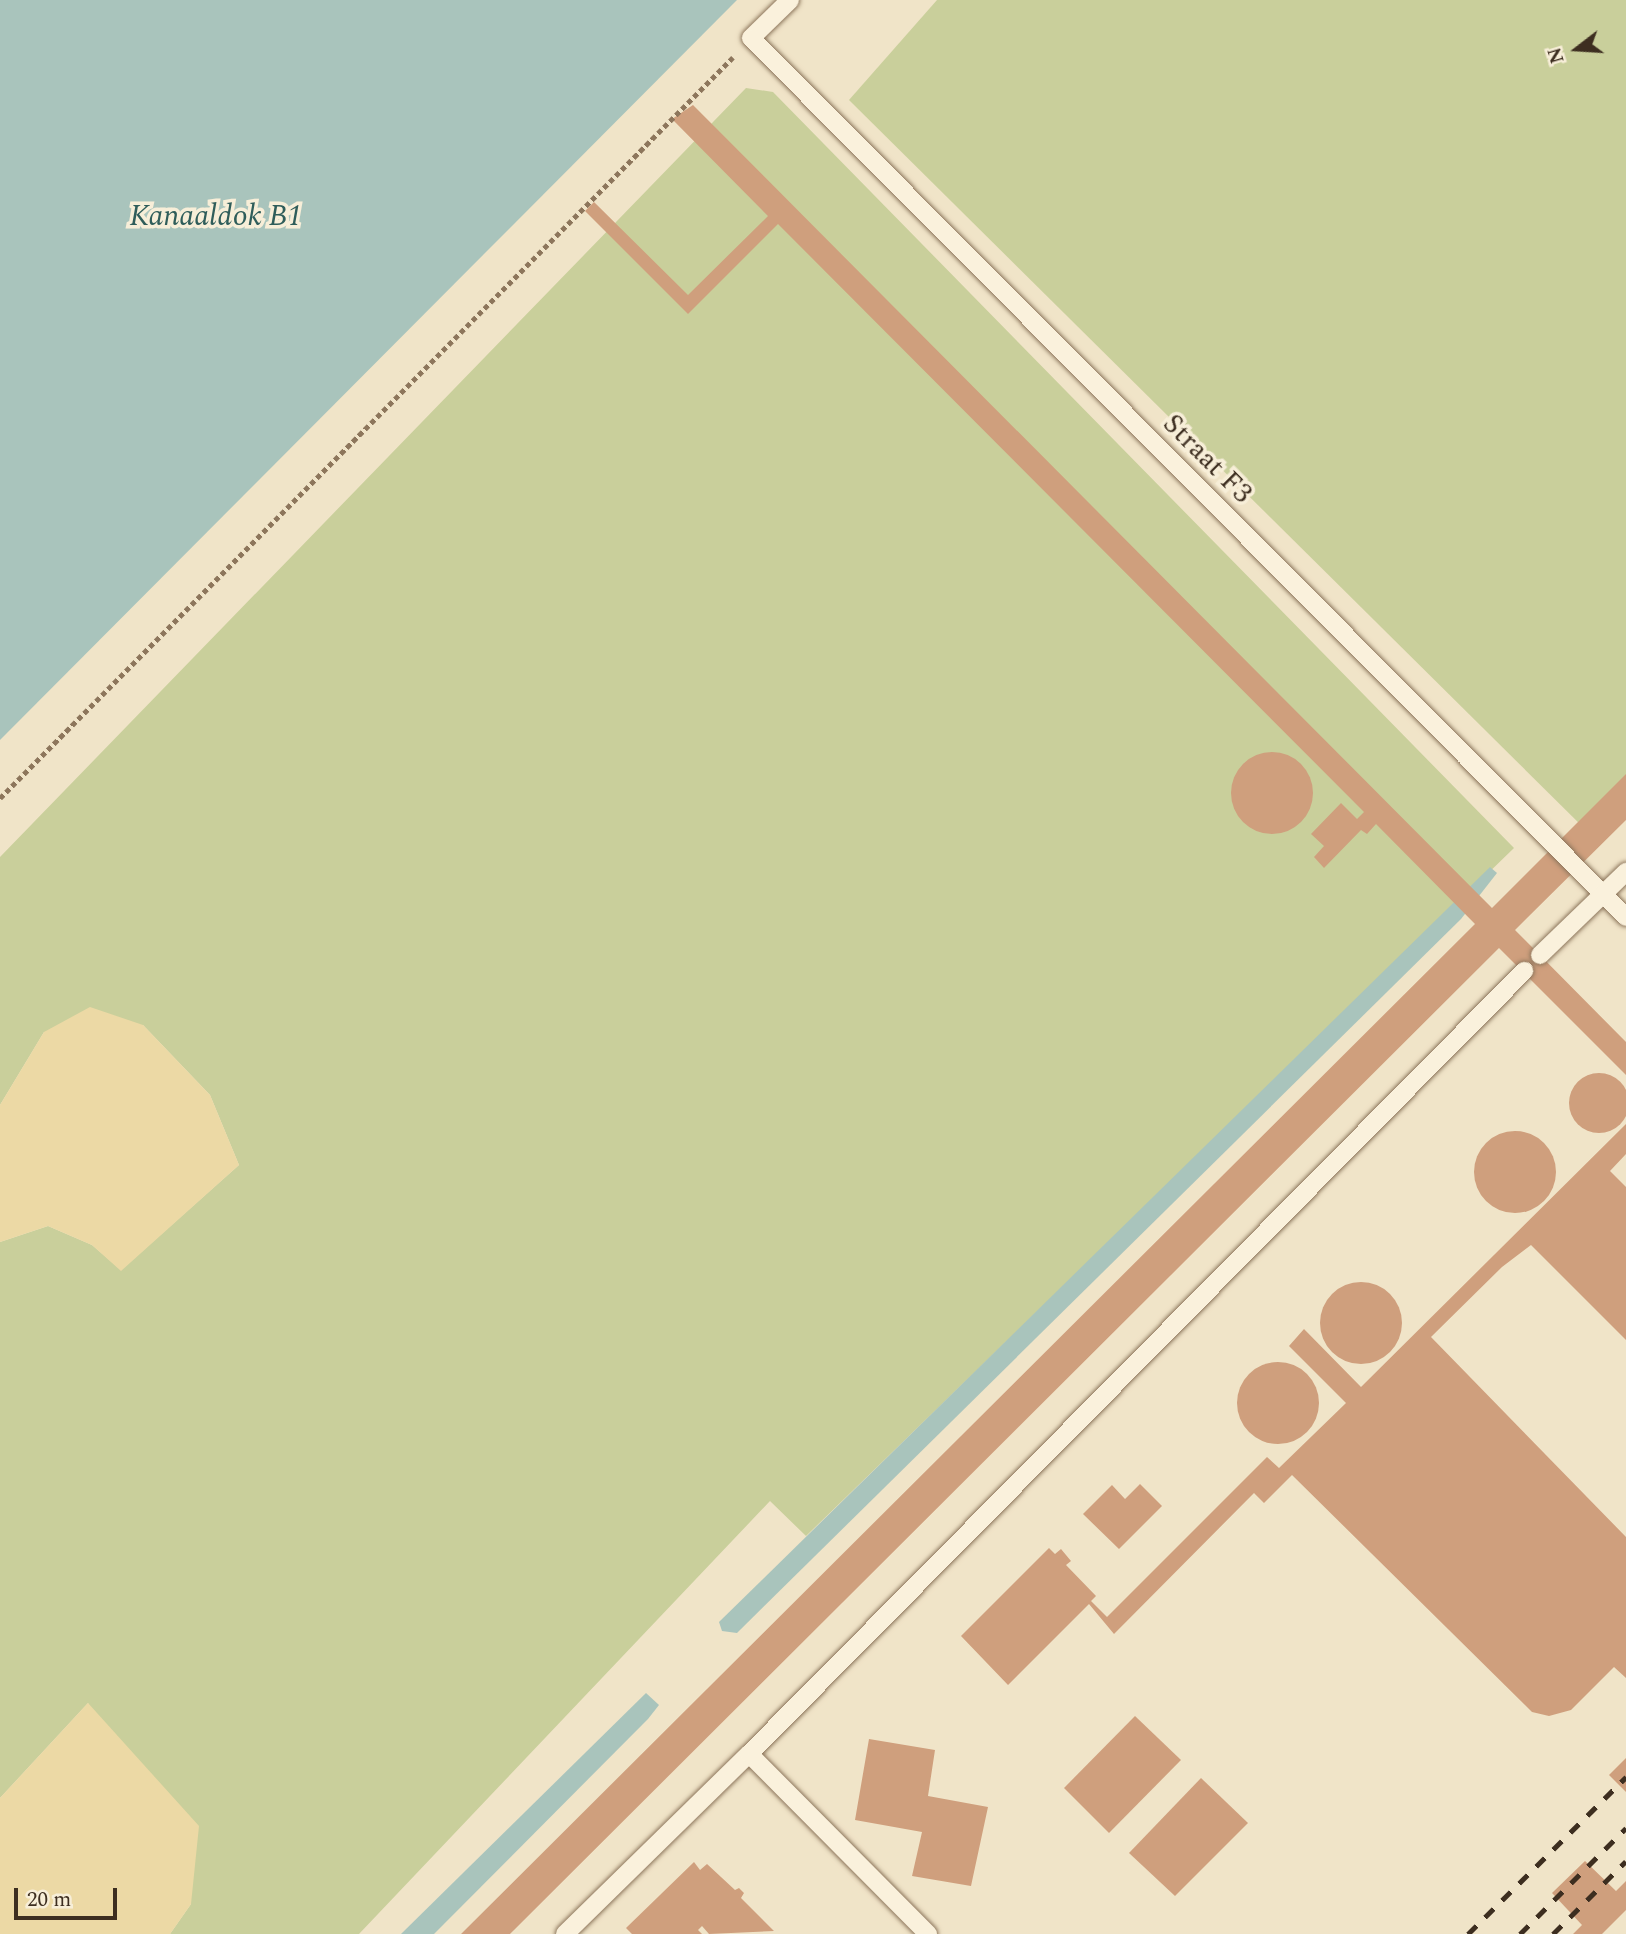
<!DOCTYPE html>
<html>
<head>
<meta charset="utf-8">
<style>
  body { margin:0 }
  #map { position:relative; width:1626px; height:1934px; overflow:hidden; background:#f0e4c8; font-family:Spectral,serif }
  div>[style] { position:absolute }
  .green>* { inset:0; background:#c9cf9b }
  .sand>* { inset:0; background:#ecd9a5 }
  .water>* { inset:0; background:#a9c4bc }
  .building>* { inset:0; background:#cf9f7d }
  .round { border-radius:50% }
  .path>* { height:4.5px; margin-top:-2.25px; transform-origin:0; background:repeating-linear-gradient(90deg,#8d765c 0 5px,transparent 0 8.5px) }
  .roads { filter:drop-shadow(0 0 2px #8d765c) drop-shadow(0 0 2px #8d765c) }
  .lane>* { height:18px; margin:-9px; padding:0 9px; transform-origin:9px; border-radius:9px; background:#faf1dc }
  .rail>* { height:5px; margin-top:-2.5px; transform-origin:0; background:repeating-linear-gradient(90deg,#3d2e20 0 12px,transparent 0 24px) }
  span { translate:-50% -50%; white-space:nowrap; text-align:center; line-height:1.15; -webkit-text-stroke:7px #f7eed8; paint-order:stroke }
  .street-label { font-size:28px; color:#3d2e20 }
  .water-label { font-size:30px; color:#2f5d5a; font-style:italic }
  .north { position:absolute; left:1542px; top:14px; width:70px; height:70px; -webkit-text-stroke:5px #f7eed8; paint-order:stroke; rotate:253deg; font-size:19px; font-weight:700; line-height:28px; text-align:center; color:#3d2e20 }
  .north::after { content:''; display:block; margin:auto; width:24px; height:32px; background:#3d2e20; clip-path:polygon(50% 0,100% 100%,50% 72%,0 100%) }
  .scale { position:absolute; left:14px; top:1888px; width:103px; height:32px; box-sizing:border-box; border:4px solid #3d2e20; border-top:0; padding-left:9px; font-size:21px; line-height:24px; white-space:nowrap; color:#3d2e20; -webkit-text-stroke:5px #f7eed8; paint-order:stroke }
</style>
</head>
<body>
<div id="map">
  <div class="green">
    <div style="clip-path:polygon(937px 0,1626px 0,1626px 802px,1592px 836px,849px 100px)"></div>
    <div style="clip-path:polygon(746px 88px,773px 92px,1514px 848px,806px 1536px,770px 1501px,359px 1934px,170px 1934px,191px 1904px,88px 1703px,0 1798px,0 1242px,48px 1226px,92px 1245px,121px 1270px,239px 1165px,210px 1095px,143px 1025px,44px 1032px,0 1105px,0 857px)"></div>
  </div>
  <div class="sand">
    <div style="clip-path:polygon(90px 1007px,143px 1025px,210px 1095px,239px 1165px,121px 1271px,92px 1245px,48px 1226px,0 1242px,0 1105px,44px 1032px)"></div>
    <div style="clip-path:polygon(88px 1703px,199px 1826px,191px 1904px,170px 1934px,0 1934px,0 1798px)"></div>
  </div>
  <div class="water">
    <div style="clip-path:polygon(0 0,737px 0,0 740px)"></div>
    <div style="clip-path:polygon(1490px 867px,1497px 873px,1461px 919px,737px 1633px,722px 1631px,719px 1622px)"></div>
    <div style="clip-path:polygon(646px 1693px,659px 1705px,648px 1719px,434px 1934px,401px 1934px)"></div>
  </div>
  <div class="building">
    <div style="clip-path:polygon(693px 105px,1492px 908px,1626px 774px,1626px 820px,1515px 930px,1626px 1042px,1626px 1075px,1499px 948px,510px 1934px,461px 1934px,1475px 924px,1376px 824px,1367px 834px,1361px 830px,1324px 868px,1314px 857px,1324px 846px,1311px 834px,1341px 803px,1357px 819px,1364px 812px,778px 224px,688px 314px,585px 211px,594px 202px,688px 295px,768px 216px,672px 119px)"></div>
    <div class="round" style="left:1231px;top:752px;width:82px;height:82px"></div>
    <div class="round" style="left:1569px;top:1073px;width:60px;height:60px"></div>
    <div style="clip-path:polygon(1626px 1124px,1626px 1154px,1610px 1171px,1626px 1187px,1626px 1340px,1531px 1245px,1502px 1267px,1431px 1337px,1626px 1537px,1626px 1678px,1614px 1667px,1571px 1710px,1549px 1716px,1532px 1712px,1292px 1475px,1264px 1503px,1254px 1493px,1114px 1634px,1089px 1604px,1008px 1685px,961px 1636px,1049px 1548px,1055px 1554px,1061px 1549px,1071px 1561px,1066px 1565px,1096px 1596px,1091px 1601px,1107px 1617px,1267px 1457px,1279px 1468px,1346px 1403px,1289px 1346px,1304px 1329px,1361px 1387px)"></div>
    <div class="round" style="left:1474px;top:1131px;width:82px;height:82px"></div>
    <div class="round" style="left:1320px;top:1282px;width:82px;height:82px"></div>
    <div class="round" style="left:1237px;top:1362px;width:82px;height:82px"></div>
    <div style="clip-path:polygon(1140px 1484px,1162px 1506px,1119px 1549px,1083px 1514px,1112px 1485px,1125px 1499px)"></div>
    <div style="clip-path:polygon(1135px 1716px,1181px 1760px,1109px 1833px,1064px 1788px)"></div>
    <div style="clip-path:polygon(869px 1739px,935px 1750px,928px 1796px,988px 1807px,971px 1886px,912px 1876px,922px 1832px,855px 1820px)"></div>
    <div style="clip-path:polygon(1626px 1758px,1626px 1792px,1609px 1775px)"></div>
    <div style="clip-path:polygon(1201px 1778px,1248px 1823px,1175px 1896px,1129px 1853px)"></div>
    <div style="clip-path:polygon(1585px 1861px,1616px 1891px,1626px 1881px,1626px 1910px,1602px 1934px,1573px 1934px,1582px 1925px,1552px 1893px)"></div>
    <div style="clip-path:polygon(694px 1862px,700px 1870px,707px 1864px,735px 1890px,739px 1888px,744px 1893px,741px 1898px,774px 1931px,709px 1934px,702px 1926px,698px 1930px,702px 1934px,632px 1934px,626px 1928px)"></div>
  </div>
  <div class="path">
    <div style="left:0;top:798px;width:1042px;rotate:-45.31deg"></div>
  </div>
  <div class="roads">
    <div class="lane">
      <div style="left:790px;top:0;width:54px;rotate:135.7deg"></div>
      <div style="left:751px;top:38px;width:1240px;rotate:45.13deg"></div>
      <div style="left:1540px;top:955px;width:120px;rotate:-44deg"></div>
      <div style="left:565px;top:1934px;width:257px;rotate:-44.4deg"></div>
      <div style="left:928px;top:1934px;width:254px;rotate:-134.8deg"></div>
      <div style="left:749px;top:1754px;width:1102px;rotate:-45.29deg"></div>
    </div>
  </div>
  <div class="rail">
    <div style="left:1468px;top:1934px;width:223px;rotate:-44.8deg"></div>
    <div style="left:1520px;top:1934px;width:150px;rotate:-45deg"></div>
    <div style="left:1553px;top:1934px;width:103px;rotate:-45deg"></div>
  </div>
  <div class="street-label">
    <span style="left:1207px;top:459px;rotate:45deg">Straat F3</span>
  </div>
  <div class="water-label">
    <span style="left:216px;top:216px">Kanaaldok B1</span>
  </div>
  <div class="north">N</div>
  <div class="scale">20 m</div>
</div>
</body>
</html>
